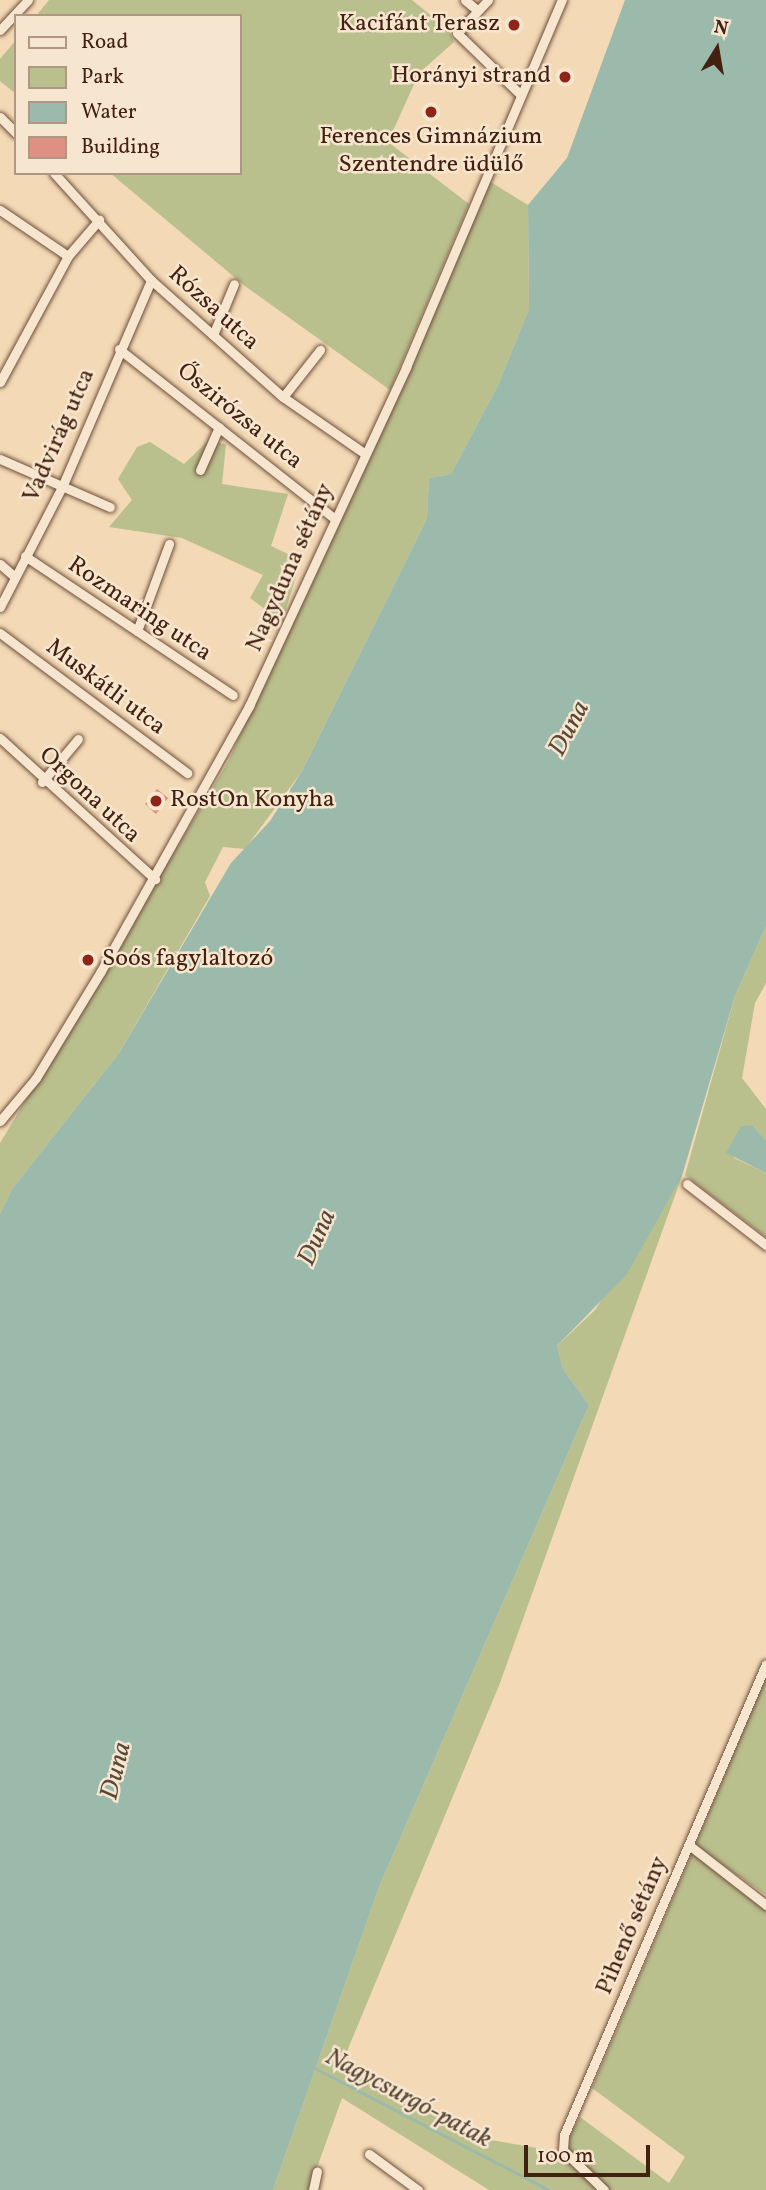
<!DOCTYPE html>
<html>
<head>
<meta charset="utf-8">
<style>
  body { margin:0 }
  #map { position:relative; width:766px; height:2190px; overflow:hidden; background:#f3d9b5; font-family:Vollkorn,serif }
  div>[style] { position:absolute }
  .green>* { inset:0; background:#babf8e }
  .water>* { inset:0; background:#9bbaab }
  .stream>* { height:2.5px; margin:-1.25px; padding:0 1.25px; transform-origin:1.25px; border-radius:1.25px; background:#9bbaab }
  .building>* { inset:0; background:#de9182 }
  .roads { filter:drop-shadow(0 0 2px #6f4f3a) drop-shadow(0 0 2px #6f4f3a) }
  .minor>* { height:9px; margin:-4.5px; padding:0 4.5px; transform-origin:4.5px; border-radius:4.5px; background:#f7e6cf }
  .dots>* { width:19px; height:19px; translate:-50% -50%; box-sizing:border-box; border:4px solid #f7e6cf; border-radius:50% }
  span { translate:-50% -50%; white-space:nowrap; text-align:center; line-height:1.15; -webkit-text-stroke:5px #f7e6cf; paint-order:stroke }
  .poi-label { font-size:24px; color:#432111 }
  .right { translate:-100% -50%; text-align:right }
  .left { translate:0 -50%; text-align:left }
  .street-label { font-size:24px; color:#432111 }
  .water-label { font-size:26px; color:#594738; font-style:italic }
  .legend { position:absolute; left:14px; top:14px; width:228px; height:161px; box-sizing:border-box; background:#f7e6cf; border:2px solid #af9783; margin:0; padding:9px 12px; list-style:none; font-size:21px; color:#432111 }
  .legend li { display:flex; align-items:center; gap:14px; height:35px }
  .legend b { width:35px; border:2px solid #af9783 }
  .north { position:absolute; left:682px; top:14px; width:70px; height:70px; -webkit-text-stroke:5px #f7e6cf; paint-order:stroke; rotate:11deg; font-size:19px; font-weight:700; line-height:28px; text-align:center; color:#432111 }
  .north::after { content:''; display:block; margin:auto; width:24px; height:32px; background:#432111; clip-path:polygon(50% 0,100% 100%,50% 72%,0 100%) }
  .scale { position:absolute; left:524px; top:2145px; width:126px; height:32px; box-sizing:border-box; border:4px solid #432111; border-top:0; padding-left:9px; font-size:21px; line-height:24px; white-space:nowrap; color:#432111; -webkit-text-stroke:5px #f7e6cf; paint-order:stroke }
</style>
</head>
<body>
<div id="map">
  <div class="green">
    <div style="clip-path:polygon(49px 0,412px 0,449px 30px,454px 42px,419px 73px,388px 142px,469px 204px,390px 390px,245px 286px,110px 173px,240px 173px,240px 16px,36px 16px)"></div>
    <div style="clip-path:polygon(16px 40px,16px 94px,0 81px,0 59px)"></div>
    <div style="clip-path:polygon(489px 181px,528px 205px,529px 309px,498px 385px,451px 474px,429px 478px,427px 518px,302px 771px,245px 849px,223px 847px,205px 882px,210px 896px,119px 1053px,12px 1189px,0 1214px,0 1143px,228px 762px)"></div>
    <div style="clip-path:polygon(208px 441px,226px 444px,222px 484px,288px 494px,271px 546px,301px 560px,282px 622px,250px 598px,263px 575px,182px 538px,109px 527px,132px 500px,118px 479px,137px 447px,150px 442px,184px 464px)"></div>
    <div style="clip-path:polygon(766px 926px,766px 983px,755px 1003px,742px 1078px,766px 1109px,766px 1140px,753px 1126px,731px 1144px,734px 1158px,766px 1173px,766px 1237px,685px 1175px,735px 996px)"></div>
    <div style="clip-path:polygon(682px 1176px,500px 1683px,345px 2056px,467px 2136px,561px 2152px,580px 2117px,669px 2183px,685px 2157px,592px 2088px,693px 1851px,766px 1908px,766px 2190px,489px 2190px,342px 2098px,309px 2190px,273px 2190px,379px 1887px,589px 1405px,563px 1369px,557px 1346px,595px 1310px)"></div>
    <div style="clip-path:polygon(766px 1677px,766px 1895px,695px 1846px)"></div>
  </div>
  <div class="water">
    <div style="clip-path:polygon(625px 0,766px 0,766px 926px,735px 996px,682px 1176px,627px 1274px,557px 1346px,563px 1369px,589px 1405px,379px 1887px,273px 2190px,0 2190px,0 1214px,12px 1189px,119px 1053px,231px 863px,270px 821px,302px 771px,427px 518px,429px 478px,451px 474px,498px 385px,529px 309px,528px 205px,567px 158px)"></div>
    <div style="clip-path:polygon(741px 1126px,753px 1126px,766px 1140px,766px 1173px,726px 1153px)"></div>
  </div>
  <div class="stream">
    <div style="left:313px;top:2067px;width:266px;rotate:27.5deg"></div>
  </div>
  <div class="building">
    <div style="clip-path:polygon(157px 789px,168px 798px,156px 814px,145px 804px)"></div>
  </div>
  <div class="roads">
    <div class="minor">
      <div style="left:465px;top:0;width:16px;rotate:40deg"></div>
      <div style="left:488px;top:0;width:45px;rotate:133.2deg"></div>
      <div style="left:457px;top:33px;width:89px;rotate:44.1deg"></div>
      <div style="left:0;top:30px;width:41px;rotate:-47deg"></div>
      <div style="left:0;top:117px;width:23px;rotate:45deg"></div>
      <div style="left:54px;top:173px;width:144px;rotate:47.8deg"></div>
      <div style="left:151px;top:280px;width:176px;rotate:41.6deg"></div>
      <div style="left:283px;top:397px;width:98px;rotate:34.7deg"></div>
      <div style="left:0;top:210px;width:82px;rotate:34.1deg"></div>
      <div style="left:213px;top:335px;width:55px;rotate:-67.6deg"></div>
      <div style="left:119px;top:349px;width:273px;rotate:38.2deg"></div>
      <div style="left:0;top:382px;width:143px;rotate:-61.6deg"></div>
      <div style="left:68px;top:256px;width:48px;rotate:-49.3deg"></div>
      <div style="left:283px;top:397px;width:60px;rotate:-51.8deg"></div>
      <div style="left:0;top:459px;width:120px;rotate:23.6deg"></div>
      <div style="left:200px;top:470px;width:47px;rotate:-66.2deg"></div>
      <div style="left:25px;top:556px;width:250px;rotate:33.8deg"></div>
      <div style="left:0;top:564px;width:18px;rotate:41deg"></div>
      <div style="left:0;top:607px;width:135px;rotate:-62.7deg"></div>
      <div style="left:62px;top:487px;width:225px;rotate:-66.7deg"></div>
      <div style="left:137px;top:631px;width:93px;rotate:-69.8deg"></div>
      <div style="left:0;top:633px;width:234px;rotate:36.8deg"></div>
      <div style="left:0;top:738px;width:210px;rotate:42.3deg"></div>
      <div style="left:42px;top:782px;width:56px;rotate:-50.1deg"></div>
      <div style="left:0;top:1121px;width:56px;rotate:-50.1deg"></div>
      <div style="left:36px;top:1078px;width:125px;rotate:-58.7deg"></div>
      <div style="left:101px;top:971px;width:304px;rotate:-60.8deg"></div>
      <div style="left:249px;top:706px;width:374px;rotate:-65.1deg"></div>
      <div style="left:406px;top:367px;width:399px;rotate:-67deg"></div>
      <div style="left:687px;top:1184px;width:100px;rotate:37.7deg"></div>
      <div style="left:689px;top:1845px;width:98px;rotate:37.9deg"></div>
      <div style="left:369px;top:2154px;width:61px;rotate:36.3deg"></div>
      <div style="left:313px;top:2190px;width:19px;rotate:-78deg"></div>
      <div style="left:604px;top:2190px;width:57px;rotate:-135.7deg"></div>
      <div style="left:563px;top:2150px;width:15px;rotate:-86deg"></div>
      <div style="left:564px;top:2135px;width:512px;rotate:-66.79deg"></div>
    </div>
  </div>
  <div class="dots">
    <div style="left:514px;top:25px;background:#8f2418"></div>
    <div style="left:565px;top:77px;background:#8f2418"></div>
    <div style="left:431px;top:112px;background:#8f2418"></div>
    <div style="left:156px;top:801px;background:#8f2418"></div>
    <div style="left:88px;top:960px;background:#8f2418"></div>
  </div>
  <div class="poi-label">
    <span class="right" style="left:500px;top:25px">Kacifánt Terasz</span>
    <span class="right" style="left:551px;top:77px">Horányi strand</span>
    <span style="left:431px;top:152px">Ferences Gimnázium<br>Szentendre üdülő</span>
    <span class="left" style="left:170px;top:801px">RostOn Konyha</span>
    <span class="left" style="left:102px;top:960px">Soós fagylaltozó</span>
  </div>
  <div class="street-label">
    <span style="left:213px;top:309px;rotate:42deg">Rózsa utca</span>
    <span style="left:239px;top:417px;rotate:39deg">Őszirózsa utca</span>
    <span style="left:60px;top:436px;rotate:-66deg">Vadvirág utca</span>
    <span style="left:291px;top:568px;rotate:-66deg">Nagyduna sétány</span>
    <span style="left:139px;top:610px;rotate:34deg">Rozmaring utca</span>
    <span style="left:105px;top:688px;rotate:37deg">Muskátli utca</span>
    <span style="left:89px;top:796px;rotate:43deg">Orgona utca</span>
    <span style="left:633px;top:1926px;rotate:-67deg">Pihenő sétány</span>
  </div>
  <div class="water-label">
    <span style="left:570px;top:729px;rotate:-62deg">Duna</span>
    <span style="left:318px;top:1238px;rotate:-66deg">Duna</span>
    <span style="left:117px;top:1771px;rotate:-76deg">Duna</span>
    <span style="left:408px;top:2099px;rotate:28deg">Nagycsurgó-patak</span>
  </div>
  <ul class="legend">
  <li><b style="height:9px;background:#f7e6cf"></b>Road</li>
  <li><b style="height:19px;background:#babf8e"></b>Park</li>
  <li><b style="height:19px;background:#9bbaab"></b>Water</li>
  <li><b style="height:19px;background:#de9182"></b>Building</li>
  </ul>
  <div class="north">N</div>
  <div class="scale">100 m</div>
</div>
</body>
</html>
